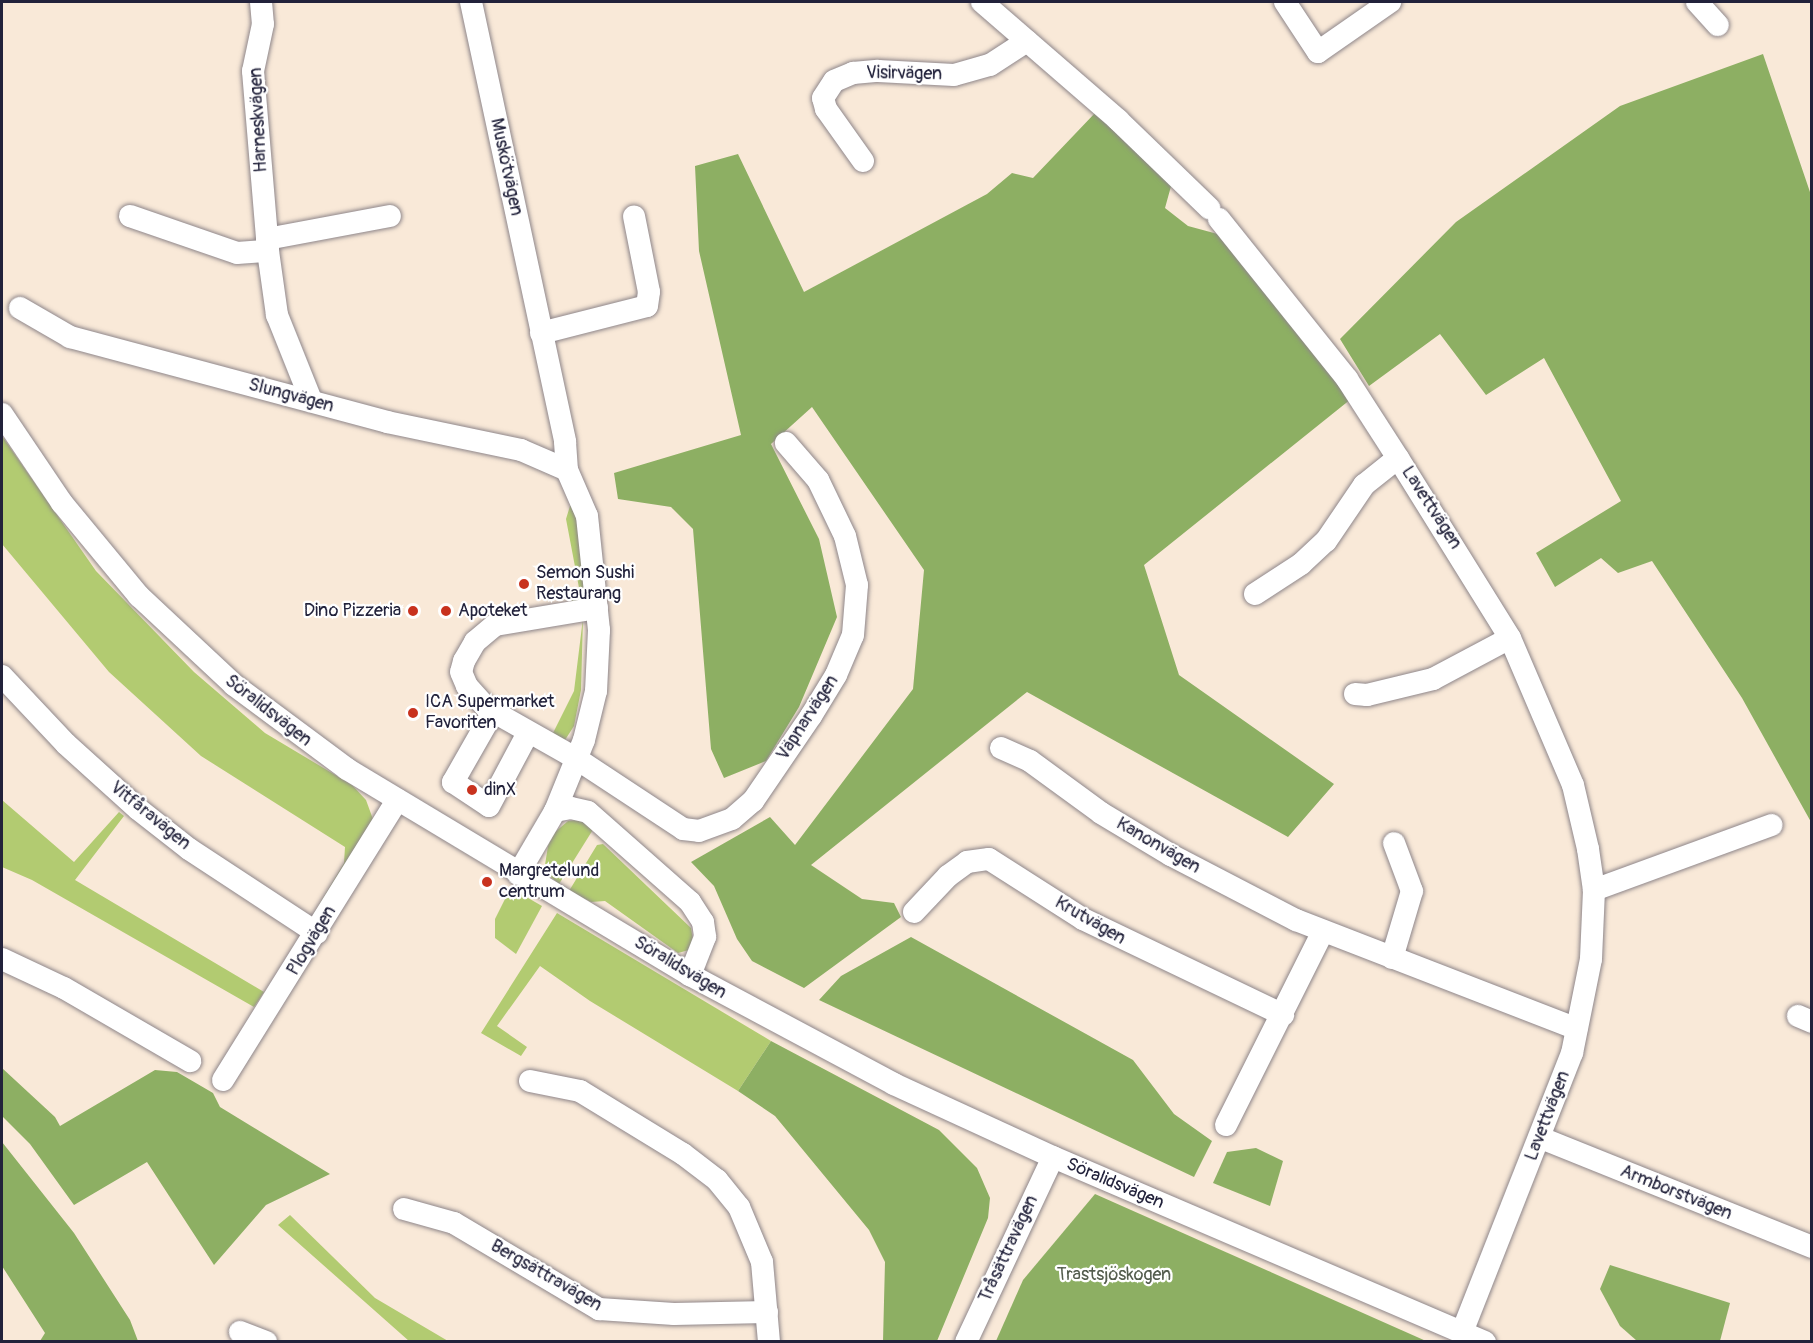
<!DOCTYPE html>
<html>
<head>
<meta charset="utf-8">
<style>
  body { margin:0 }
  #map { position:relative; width:1813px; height:1343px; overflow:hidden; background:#f9e9d8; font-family:Pangolin,sans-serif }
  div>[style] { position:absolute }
  .green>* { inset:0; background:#b2cb71 }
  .forest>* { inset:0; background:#8daf63 }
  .roads { filter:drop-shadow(0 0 2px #8e868a) drop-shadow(0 0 2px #8e868a) }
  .minor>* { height:22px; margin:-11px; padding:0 11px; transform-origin:11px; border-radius:11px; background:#fff }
  .dots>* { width:16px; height:16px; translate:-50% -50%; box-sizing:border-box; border:3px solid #fff; border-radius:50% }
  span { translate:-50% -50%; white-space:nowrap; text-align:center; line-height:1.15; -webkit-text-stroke:4.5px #fff; paint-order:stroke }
  .street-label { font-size:18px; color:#22223b }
  .poi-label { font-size:18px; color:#22223b }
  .left { translate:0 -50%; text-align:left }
  .right { translate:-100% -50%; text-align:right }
  .park-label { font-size:18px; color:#545d4e }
  .frame { position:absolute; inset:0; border:3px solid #22223b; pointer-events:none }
</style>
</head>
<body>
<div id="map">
  <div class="green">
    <div style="clip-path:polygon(2px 436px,96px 571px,194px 672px,265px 733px,352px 785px,366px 800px,374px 822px,308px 923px,344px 863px,345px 847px,201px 756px,109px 672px,2px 544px)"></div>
    <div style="clip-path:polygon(570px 506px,574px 506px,579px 521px,586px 598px,568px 604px,580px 593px,566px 519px)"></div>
    <div style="clip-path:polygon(583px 618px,581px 690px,574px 726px,565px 740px,552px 735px,574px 691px)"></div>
    <div style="clip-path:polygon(2px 800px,74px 862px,119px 812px,124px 816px,75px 880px,264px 992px,254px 1007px,32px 880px,2px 867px)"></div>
    <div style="clip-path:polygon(578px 820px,594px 828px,559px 884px,544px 871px,548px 846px,554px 833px,568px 821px)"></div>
    <div style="clip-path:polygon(603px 844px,691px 928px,693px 940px,689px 950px,678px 953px,605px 901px,591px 902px,569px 891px,597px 845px)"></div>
    <div style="clip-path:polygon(516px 891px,542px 906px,516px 954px,495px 938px,495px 919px,505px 899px)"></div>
    <div style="clip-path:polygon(557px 913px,771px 1041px,738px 1091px,590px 1001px,540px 966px,497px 1026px,527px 1047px,521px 1056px,481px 1033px)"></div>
    <div style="clip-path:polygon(290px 1215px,375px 1298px,448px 1341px,409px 1341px,278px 1225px)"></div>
  </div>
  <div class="forest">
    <div style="clip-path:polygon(1763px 54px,1811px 195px,1811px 822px,1742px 698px,1652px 561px,1618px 573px,1601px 558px,1555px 587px,1536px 553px,1621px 501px,1544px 358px,1486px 395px,1440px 334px,1369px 386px,1340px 339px,1456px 222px,1620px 106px)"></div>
    <div style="clip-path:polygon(1095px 113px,1173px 179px,1165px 208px,1188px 226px,1225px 236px,1351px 399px,1144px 565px,1179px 675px,1334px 784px,1288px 837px,1027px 692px,811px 865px,862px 899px,894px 903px,901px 917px,804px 988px,752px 961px,737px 939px,714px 886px,691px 862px,770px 817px,795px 845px,913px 689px,924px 570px,812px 407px,771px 444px,819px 539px,837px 617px,799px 707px,766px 761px,724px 778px,711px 749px,693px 529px,671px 507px,618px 499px,614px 473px,741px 435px,699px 251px,695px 166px,738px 154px,804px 292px,987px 194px,1012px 173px,1033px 178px)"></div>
    <div style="clip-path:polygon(911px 937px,1133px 1060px,1174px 1114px,1212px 1141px,1194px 1177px,819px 1000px,841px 976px)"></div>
    <div style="clip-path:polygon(771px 1041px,939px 1130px,977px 1168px,990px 1198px,988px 1218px,937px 1341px,883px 1341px,885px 1262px,869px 1230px,775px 1116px,738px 1091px)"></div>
    <div style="clip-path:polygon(2px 1068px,55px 1117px,60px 1126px,155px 1070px,177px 1072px,213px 1093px,220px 1107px,330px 1174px,266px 1205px,214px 1265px,147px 1162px,74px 1205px,30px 1144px,2px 1116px)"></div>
    <div style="clip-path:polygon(2px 1142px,74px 1233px,130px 1320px,138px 1341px,40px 1341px,45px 1333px,2px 1266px)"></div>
    <div style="clip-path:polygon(1256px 1148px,1283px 1161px,1270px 1206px,1213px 1183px,1227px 1152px)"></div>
    <div style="clip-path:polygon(1095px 1194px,1426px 1341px,996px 1341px,1023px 1280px)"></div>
    <div style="clip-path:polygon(1610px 1265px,1730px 1303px,1720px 1341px,1637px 1341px,1620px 1326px,1600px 1289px)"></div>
  </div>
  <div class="roads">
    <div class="minor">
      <div style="left:261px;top:2px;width:22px;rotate:85deg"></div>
      <div style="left:263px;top:24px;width:48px;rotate:102deg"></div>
      <div style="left:253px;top:71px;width:181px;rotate:85.2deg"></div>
      <div style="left:268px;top:251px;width:65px;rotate:82deg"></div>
      <div style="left:277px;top:315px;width:92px;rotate:68.2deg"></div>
      <div style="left:471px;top:2px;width:450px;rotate:77.9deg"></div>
      <div style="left:565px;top:442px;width:28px;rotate:86deg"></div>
      <div style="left:567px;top:470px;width:50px;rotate:66.5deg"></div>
      <div style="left:587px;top:516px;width:115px;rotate:84deg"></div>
      <div style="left:599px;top:630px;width:61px;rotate:92.8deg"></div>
      <div style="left:596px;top:691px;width:50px;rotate:103.8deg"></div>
      <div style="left:584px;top:740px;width:77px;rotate:112.2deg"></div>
      <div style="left:555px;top:811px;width:73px;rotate:120.4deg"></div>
      <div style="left:982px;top:2px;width:180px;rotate:40.9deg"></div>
      <div style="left:1118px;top:120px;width:127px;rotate:44deg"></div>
      <div style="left:1285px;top:2px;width:60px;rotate:56.6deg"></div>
      <div style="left:1318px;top:52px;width:88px;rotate:-34.8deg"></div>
      <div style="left:1697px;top:2px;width:31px;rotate:48deg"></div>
      <div style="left:863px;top:161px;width:64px;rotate:-125.4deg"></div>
      <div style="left:826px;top:109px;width:11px;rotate:-105deg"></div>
      <div style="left:823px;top:98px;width:20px;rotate:-57deg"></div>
      <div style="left:834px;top:81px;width:21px;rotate:-23deg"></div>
      <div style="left:853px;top:73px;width:25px;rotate:-5deg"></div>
      <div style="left:878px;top:71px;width:76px;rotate:3deg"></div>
      <div style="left:954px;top:75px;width:37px;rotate:-16deg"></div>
      <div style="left:990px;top:65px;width:44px;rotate:-33deg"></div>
      <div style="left:130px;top:216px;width:113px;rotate:19.1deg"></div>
      <div style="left:237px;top:253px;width:31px;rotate:-4deg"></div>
      <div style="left:1219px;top:219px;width:205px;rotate:51.3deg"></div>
      <div style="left:1347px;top:379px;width:94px;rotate:57.2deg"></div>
      <div style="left:267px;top:239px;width:125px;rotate:-10.6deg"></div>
      <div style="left:20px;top:308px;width:58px;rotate:30.1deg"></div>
      <div style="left:70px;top:337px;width:328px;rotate:15deg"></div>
      <div style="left:387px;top:422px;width:137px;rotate:11.8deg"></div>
      <div style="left:521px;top:450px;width:50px;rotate:23.5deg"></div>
      <div style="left:541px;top:333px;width:109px;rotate:-14.3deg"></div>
      <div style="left:647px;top:306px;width:14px;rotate:-82deg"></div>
      <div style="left:649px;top:292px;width:77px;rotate:-101.2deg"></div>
      <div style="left:2px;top:414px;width:107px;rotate:56deg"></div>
      <div style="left:62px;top:503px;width:121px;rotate:50.4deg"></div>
      <div style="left:139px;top:596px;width:130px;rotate:43.1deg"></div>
      <div style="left:234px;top:685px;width:141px;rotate:36.6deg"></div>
      <div style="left:347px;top:769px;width:400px;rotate:31deg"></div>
      <div style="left:690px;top:975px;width:231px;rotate:28.1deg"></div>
      <div style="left:894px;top:1084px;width:175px;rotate:24.7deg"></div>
      <div style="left:1053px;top:1157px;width:470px;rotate:23.2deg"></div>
      <div style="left:1255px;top:594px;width:55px;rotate:-33.1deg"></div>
      <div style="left:1301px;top:564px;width:34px;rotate:-43deg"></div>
      <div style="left:1326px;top:541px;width:68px;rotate:-55.8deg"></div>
      <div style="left:1364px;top:485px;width:43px;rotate:-38.5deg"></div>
      <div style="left:1398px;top:458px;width:212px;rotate:58.1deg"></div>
      <div style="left:597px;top:608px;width:103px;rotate:170.5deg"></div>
      <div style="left:495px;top:625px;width:26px;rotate:140deg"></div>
      <div style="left:475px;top:642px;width:22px;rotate:120deg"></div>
      <div style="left:464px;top:661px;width:11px;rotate:105deg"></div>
      <div style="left:461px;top:672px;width:15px;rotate:67deg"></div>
      <div style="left:467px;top:686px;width:30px;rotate:48deg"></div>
      <div style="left:487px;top:708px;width:103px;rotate:29.5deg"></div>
      <div style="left:577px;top:759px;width:127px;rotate:33.4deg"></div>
      <div style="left:683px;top:829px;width:16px;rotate:7deg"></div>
      <div style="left:699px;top:831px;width:35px;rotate:-20deg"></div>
      <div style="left:732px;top:819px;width:28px;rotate:-41deg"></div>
      <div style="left:753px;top:801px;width:103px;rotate:-55.7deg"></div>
      <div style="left:811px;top:716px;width:48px;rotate:-58.6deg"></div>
      <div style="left:836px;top:675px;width:43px;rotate:-67deg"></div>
      <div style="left:853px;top:635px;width:50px;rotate:-85.4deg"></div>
      <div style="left:857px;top:585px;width:50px;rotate:-103.8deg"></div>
      <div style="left:845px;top:536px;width:62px;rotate:-115.7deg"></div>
      <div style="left:818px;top:480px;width:49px;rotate:-130.9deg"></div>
      <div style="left:2px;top:676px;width:93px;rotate:46.7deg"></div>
      <div style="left:66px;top:744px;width:97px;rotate:42.1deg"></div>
      <div style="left:138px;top:809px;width:65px;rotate:38.1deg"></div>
      <div style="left:189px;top:849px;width:153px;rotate:33.3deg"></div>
      <div style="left:1355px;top:694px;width:12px;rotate:5deg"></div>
      <div style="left:1367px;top:695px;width:68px;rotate:-13.6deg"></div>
      <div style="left:1433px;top:679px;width:87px;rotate:-28deg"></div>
      <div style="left:1510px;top:638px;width:160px;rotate:66.8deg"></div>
      <div style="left:1573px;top:785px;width:66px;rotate:76.8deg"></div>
      <div style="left:1588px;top:849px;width:41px;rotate:81.7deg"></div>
      <div style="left:1594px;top:890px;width:69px;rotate:92.5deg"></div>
      <div style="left:1591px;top:959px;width:96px;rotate:101.4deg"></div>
      <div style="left:1572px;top:1053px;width:300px;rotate:111.5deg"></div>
      <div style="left:493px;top:712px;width:81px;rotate:119.7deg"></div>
      <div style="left:453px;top:782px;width:43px;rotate:33.7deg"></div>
      <div style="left:489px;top:806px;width:83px;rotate:-61.9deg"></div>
      <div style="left:1001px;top:748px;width:32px;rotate:24deg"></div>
      <div style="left:1030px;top:761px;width:88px;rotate:36.2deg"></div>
      <div style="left:1101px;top:813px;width:82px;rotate:31deg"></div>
      <div style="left:1171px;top:855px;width:141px;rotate:27.5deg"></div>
      <div style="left:1296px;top:920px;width:301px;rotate:21.2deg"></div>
      <div style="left:555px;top:811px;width:16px;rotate:-11deg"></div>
      <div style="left:571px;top:808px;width:17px;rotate:13deg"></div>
      <div style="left:588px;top:812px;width:136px;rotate:41.4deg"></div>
      <div style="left:690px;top:902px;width:24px;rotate:57deg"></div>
      <div style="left:703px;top:922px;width:15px;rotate:82deg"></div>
      <div style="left:705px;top:937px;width:41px;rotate:111.5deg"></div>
      <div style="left:1594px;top:890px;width:189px;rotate:-20.1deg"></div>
      <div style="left:914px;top:912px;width:50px;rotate:-46.6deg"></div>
      <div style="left:948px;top:876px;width:24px;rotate:-36deg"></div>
      <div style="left:967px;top:862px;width:22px;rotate:-8deg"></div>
      <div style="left:989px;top:859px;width:112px;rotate:32.6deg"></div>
      <div style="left:1083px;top:919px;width:222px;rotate:25.6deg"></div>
      <div style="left:1392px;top:958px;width:70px;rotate:-73.4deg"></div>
      <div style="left:1412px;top:891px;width:51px;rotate:-110.6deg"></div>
      <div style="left:2px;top:959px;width:68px;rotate:25.1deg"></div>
      <div style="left:64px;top:988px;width:146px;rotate:30.1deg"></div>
      <div style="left:1798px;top:1016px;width:15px;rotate:23deg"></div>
      <div style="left:223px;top:1080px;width:330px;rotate:-58.1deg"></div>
      <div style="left:530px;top:1081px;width:51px;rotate:11.3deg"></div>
      <div style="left:580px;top:1091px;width:121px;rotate:31.5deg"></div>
      <div style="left:683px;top:1154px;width:43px;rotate:37.4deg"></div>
      <div style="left:717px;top:1180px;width:35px;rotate:51deg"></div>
      <div style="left:739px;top:1207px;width:60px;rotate:67.3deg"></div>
      <div style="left:762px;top:1262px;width:80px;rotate:85deg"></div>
      <div style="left:1226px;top:1125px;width:217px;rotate:-63.4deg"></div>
      <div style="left:1541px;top:1138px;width:292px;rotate:21.9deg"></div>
      <div style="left:404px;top:1209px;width:52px;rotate:15.6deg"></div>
      <div style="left:454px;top:1223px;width:169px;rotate:30.7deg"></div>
      <div style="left:599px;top:1309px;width:75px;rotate:3.8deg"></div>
      <div style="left:674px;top:1314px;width:93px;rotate:-1.2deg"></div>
      <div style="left:240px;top:1332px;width:28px;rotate:21deg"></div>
      <div style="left:966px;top:1342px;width:204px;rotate:-64.8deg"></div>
    </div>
  </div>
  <div class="dots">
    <div style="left:524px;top:584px;background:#c8321e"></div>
    <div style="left:413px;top:611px;background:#c8321e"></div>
    <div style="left:446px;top:611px;background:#c8321e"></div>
    <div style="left:413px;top:713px;background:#c8321e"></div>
    <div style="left:472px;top:790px;background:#c8321e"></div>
    <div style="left:487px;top:882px;background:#c8321e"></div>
  </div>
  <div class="street-label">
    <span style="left:904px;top:74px;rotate:1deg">Visirvägen</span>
    <span style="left:259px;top:120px;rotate:-93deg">Harneskvägen</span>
    <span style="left:506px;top:167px;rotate:78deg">Muskötvägen</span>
    <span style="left:291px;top:396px;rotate:15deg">Slungvägen</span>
    <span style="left:1431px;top:508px;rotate:57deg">Lavettvägen</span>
    <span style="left:268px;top:711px;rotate:38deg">Söralidsvägen</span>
    <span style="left:808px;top:718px;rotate:-57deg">Väpnarvägen</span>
    <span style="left:150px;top:816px;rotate:39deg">Vitfåravägen</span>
    <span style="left:1158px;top:846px;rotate:30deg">Kanonvägen</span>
    <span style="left:1090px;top:921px;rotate:30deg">Krutvägen</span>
    <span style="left:312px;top:941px;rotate:-59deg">Plogvägen</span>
    <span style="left:680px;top:968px;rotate:31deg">Söralidsvägen</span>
    <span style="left:1548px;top:1116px;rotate:-69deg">Lavettvägen</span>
    <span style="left:1115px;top:1184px;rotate:23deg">Söralidsvägen</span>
    <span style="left:1676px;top:1193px;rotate:22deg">Armborstvägen</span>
    <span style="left:1009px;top:1249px;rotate:-65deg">Tråsättravägen</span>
    <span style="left:546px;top:1276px;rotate:30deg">Bergsättravägen</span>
  </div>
  <div class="poi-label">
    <span class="left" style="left:536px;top:584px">Semon Sushi<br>Restaurang</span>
    <span class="right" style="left:401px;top:611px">Dino Pizzeria</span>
    <span class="left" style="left:458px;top:611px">Apoteket</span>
    <span class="left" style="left:425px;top:713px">ICA Supermarket<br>Favoriten</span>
    <span class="left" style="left:484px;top:790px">dinX</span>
    <span class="left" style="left:499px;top:882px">Margretelund<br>centrum</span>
  </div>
  <div class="park-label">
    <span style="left:1114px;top:1275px">Trastsjöskogen</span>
  </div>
  <div class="frame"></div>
</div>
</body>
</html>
